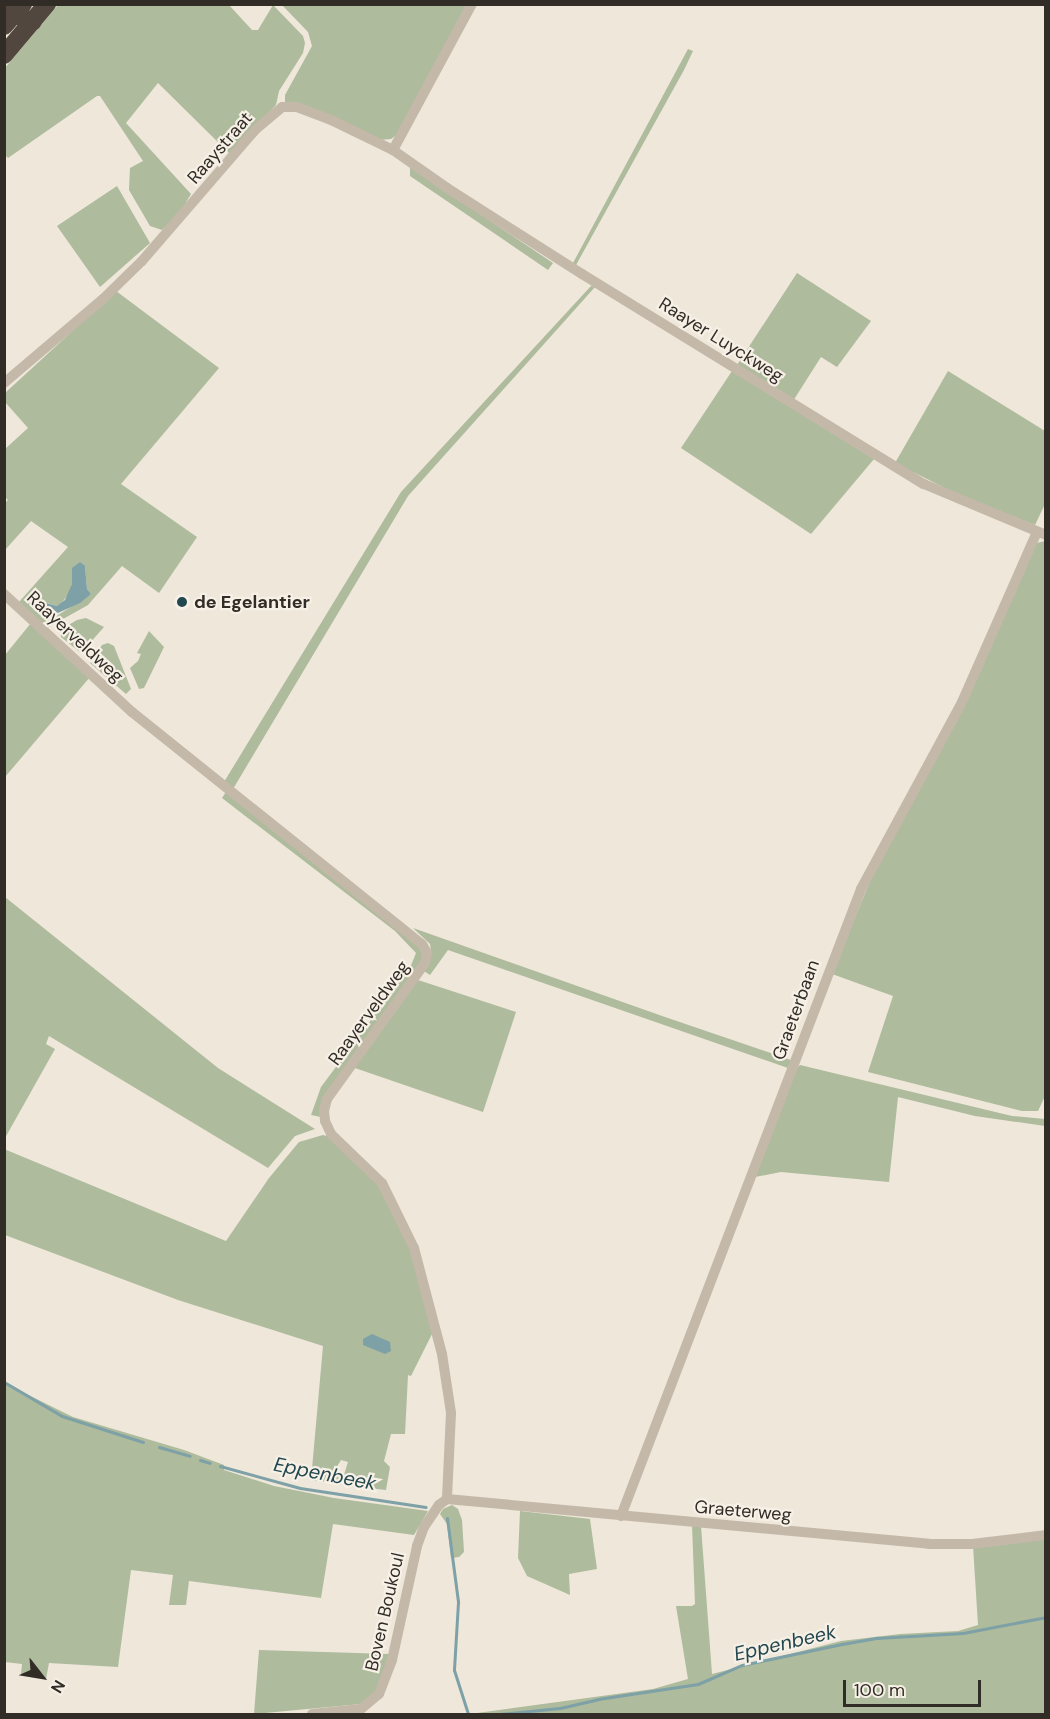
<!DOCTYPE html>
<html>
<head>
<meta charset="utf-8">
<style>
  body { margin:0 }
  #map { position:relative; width:1050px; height:1719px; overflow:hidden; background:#eee7da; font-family:"DM Sans",sans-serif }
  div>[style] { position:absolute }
  .green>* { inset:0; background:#aebb9c }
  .water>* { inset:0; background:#7da1a7 }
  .stream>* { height:3px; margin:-1.5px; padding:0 1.5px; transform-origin:1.5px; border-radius:1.5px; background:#7da1a7 }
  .street>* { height:10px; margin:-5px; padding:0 5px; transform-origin:5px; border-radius:5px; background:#c4b8a8 }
  .highway>* { height:18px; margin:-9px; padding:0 9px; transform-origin:9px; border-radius:9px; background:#52473f }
  .dots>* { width:16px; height:16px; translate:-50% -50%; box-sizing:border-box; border:3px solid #f6f0e6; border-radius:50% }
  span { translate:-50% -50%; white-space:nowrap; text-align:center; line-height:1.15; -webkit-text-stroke:4.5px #f6f0e6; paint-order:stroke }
  .street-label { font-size:18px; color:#322c27 }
  .poi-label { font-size:18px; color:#322c27; font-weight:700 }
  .left { translate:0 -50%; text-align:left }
  .water-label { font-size:20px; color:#22474e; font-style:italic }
  .frame { position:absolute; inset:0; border:6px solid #322c27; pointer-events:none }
  .north { position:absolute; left:12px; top:1647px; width:60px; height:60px; -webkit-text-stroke:4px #f6f0e6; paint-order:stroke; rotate:121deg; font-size:16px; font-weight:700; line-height:24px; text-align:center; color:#322c27 }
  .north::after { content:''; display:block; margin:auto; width:21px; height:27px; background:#322c27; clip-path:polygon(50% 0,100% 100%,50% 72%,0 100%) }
  .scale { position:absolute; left:843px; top:1680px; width:138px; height:27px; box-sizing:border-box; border:3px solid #322c27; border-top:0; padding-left:8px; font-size:18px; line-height:21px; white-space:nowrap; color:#322c27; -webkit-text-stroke:4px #f6f0e6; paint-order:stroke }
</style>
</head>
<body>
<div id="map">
  <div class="green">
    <div style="clip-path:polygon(58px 5px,229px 5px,252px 30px,258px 30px,273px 5px,303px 36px,305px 43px,303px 53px,279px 91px,276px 105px,230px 154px,158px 83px,126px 123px,191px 194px,180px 212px,162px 230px,150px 226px,129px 190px,130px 168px,143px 161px,100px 96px,97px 96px,8px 158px,4px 154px,4px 69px)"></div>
    <div style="clip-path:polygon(282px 5px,466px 5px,399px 133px,391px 139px,379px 140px,285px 104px,285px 95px,312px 46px,308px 32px)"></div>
    <div style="clip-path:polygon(688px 49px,693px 51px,684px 70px,576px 265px,573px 263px)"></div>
    <div style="clip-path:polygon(410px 167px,553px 263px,548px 270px,410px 176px)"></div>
    <div style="clip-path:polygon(117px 186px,150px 243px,100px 287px,57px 226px)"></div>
    <div style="clip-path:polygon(797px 273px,871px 321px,837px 367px,821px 357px,793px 401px,737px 365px)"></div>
    <div style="clip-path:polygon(591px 286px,595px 287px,408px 496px,233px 789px,224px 782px,401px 492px)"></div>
    <div style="clip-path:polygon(evenodd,116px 291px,219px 368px,121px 484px,197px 537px,159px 593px,122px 566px,88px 605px,47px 628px,19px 602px,68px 547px,31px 521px,5px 550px,5px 503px,8px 500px,5px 497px,5px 449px,28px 428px,5px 402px,5px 393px,116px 291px,85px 566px,87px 589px,91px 594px,55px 617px,44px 602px,57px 606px,61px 604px,70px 592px,74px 576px,85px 566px)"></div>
    <div style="clip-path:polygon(732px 371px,874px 459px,811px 534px,681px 448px)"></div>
    <div style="clip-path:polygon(948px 371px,1045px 431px,1045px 504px,1035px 525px,959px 495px,895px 463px)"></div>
    <div style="clip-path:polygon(1045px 541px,1046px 1094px,1038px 1111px,1022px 1111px,868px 1072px,893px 996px,832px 974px,868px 886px,1037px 543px)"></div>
    <div style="clip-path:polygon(86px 618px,104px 627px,81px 653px,61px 637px,60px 630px,77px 620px)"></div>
    <div style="clip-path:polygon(31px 623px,90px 677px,5px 777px,5px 655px)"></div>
    <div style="clip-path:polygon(149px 631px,164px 647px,144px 688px,139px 689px,130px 668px,138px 661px,141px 654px,137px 653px)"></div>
    <div style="clip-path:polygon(108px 643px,114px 646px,131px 689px,126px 694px,90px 663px,102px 645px)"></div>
    <div style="clip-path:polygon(226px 792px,420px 945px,424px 956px,321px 1117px,311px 1115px,321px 1087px,410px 968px,416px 953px,395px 931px,222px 798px)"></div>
    <div style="clip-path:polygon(5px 897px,218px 1068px,315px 1129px,295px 1136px,268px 1168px,49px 1036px,46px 1044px,55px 1049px,5px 1138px)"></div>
    <div style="clip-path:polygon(413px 928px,665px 1017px,791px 1060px,788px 1068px,448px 950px,430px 975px,424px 971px,431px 951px,430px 944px)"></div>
    <div style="clip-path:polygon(418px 980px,516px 1012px,483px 1112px,352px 1067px)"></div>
    <div style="clip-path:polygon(800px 1065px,1012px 1116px,1045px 1119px,1045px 1126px,975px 1116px,898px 1097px,889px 1182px,781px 1172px,755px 1177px,795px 1070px)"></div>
    <div style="clip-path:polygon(323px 1135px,330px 1137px,372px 1175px,410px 1244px,433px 1332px,411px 1376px,408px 1375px,405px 1434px,391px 1434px,384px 1461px,390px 1467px,386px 1490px,352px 1486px,344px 1475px,348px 1462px,341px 1460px,336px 1468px,341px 1485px,311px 1480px,323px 1346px,178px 1300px,5px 1235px,4px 1149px,226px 1241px,269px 1178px,299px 1142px)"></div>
    <div style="clip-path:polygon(4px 1383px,73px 1417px,184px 1450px,224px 1465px,224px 1470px,274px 1486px,334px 1498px,428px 1511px,414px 1535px,333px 1524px,321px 1598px,189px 1581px,186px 1605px,169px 1605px,173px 1575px,131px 1570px,118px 1667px,49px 1663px,46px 1679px,21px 1674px,22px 1664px,5px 1662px)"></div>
    <div style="clip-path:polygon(452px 1505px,458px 1509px,462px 1520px,464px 1552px,459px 1557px,451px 1558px,447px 1524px,440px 1514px,443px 1509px)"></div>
    <div style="clip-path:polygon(520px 1511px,590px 1519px,597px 1569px,569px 1574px,570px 1595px,527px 1576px,518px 1558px)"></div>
    <div style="clip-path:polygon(692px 1525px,701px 1526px,712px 1674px,841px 1641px,900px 1634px,958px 1631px,978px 1625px,973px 1546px,1045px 1538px,1045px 1714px,470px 1714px,653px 1689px,688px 1679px,676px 1606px,692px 1606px,695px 1604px)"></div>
    <div style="clip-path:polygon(259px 1650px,389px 1654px,377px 1691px,361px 1704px,254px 1714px)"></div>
  </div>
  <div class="water">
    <div style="clip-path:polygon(80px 562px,85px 566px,87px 589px,91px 594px,80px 603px,49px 617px,36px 605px,39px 601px,57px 606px,65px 600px,72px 584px,72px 568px)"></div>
    <div style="clip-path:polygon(372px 1334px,390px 1342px,391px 1351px,385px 1354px,363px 1345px,363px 1339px)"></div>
  </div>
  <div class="stream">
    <div style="left:4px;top:1382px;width:67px;rotate:30.4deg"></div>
    <div style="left:62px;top:1416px;width:85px;rotate:17.8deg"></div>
    <div style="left:159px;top:1447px;width:32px;rotate:16deg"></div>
    <div style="left:200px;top:1460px;width:10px;rotate:17deg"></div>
    <div style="left:220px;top:1466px;width:83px;rotate:15.4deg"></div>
    <div style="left:300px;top:1488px;width:127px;rotate:8.6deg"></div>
    <div style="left:447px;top:1518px;width:85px;rotate:82.5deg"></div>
    <div style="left:458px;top:1602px;width:68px;rotate:93.4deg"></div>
    <div style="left:454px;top:1670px;width:46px;rotate:72.3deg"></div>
    <div style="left:413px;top:1714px;width:1px"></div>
    <div style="left:499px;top:1714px;width:61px;rotate:-5.6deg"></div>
    <div style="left:560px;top:1708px;width:39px;rotate:-13deg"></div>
    <div style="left:598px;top:1699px;width:101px;rotate:-8.5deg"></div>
    <div style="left:698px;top:1684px;width:48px;rotate:-23.4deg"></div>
    <div style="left:742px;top:1665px;width:102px;rotate:-11.9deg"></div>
    <div style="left:842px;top:1644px;width:36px;rotate:-10deg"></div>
    <div style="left:877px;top:1638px;width:86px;rotate:-3.3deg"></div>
    <div style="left:963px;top:1633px;width:85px;rotate:-10.9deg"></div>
  </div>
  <div class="street">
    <div style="left:393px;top:150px;width:166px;rotate:-61.6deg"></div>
    <div style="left:4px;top:383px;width:130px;rotate:-40.3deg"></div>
    <div style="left:103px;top:299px;width:54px;rotate:-44.3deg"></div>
    <div style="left:142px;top:261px;width:173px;rotate:-49.2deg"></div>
    <div style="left:255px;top:130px;width:35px;rotate:-40deg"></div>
    <div style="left:282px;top:107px;width:15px"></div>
    <div style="left:297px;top:107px;width:34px;rotate:21deg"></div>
    <div style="left:329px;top:119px;width:71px;rotate:25.8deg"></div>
    <div style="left:393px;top:150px;width:66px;rotate:35.1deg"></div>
    <div style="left:447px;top:188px;width:160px;rotate:32.5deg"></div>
    <div style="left:582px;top:274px;width:401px;rotate:31.6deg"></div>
    <div style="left:924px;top:484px;width:132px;rotate:22.7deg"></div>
    <div style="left:4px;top:594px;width:174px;rotate:42.7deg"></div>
    <div style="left:132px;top:712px;width:371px;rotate:38.7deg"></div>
    <div style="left:422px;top:944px;width:10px;rotate:61deg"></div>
    <div style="left:427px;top:953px;width:10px;rotate:101deg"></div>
    <div style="left:425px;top:963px;width:168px;rotate:125.8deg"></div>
    <div style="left:327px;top:1099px;width:12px;rotate:104deg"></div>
    <div style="left:324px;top:1111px;width:10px;rotate:84deg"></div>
    <div style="left:325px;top:1121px;width:14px;rotate:65deg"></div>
    <div style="left:331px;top:1134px;width:71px;rotate:43.9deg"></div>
    <div style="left:382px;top:1183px;width:72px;rotate:63.8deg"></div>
    <div style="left:414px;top:1248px;width:110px;rotate:75.2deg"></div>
    <div style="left:442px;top:1354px;width:60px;rotate:81.3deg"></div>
    <div style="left:451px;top:1413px;width:86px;rotate:92.7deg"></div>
    <div style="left:621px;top:1516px;width:671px;rotate:-69.05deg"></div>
    <div style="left:861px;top:889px;width:213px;rotate:-61.6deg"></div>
    <div style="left:962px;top:702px;width:186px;rotate:-66.2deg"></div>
    <div style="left:312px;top:1714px;width:49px;rotate:-5.8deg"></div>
    <div style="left:361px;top:1709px;width:23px;rotate:-40deg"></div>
    <div style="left:379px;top:1694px;width:36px;rotate:-69deg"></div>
    <div style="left:392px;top:1660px;width:117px;rotate:-77.6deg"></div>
    <div style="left:417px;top:1546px;width:20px;rotate:-70deg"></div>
    <div style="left:424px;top:1527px;width:27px;rotate:-56deg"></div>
    <div style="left:439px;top:1505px;width:10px;rotate:-37deg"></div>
    <div style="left:447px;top:1499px;width:484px;rotate:5.3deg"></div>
    <div style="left:929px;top:1544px;width:43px"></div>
    <div style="left:972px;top:1544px;width:75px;rotate:-6.9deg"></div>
  </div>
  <div class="highway">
    <div style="left:4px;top:10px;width:31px;rotate:22deg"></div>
    <div style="left:4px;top:26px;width:29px;rotate:-49deg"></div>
    <div style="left:4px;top:55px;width:67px;rotate:-49.9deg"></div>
  </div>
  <div class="dots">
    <div style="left:182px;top:602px;background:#22474e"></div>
  </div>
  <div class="street-label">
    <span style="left:220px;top:148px;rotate:-49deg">Raaystraat</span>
    <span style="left:721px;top:340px;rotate:32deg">Raayer Luyckweg</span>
    <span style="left:75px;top:637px;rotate:43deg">Raayerveldweg</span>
    <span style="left:796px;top:1010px;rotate:-70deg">Graeterbaan</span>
    <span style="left:369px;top:1013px;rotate:-54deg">Raayerveldweg</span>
    <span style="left:743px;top:1511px;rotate:5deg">Graeterweg</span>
    <span style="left:385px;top:1612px;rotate:-77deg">Boven Boukoul</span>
  </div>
  <div class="poi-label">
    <span class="left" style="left:194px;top:602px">de Egelantier</span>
  </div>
  <div class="water-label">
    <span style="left:325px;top:1474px;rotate:11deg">Eppenbeek</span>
    <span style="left:785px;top:1643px;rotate:-13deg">Eppenbeek</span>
  </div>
  <div class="frame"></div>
  <div class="north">N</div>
  <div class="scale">100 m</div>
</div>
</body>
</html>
